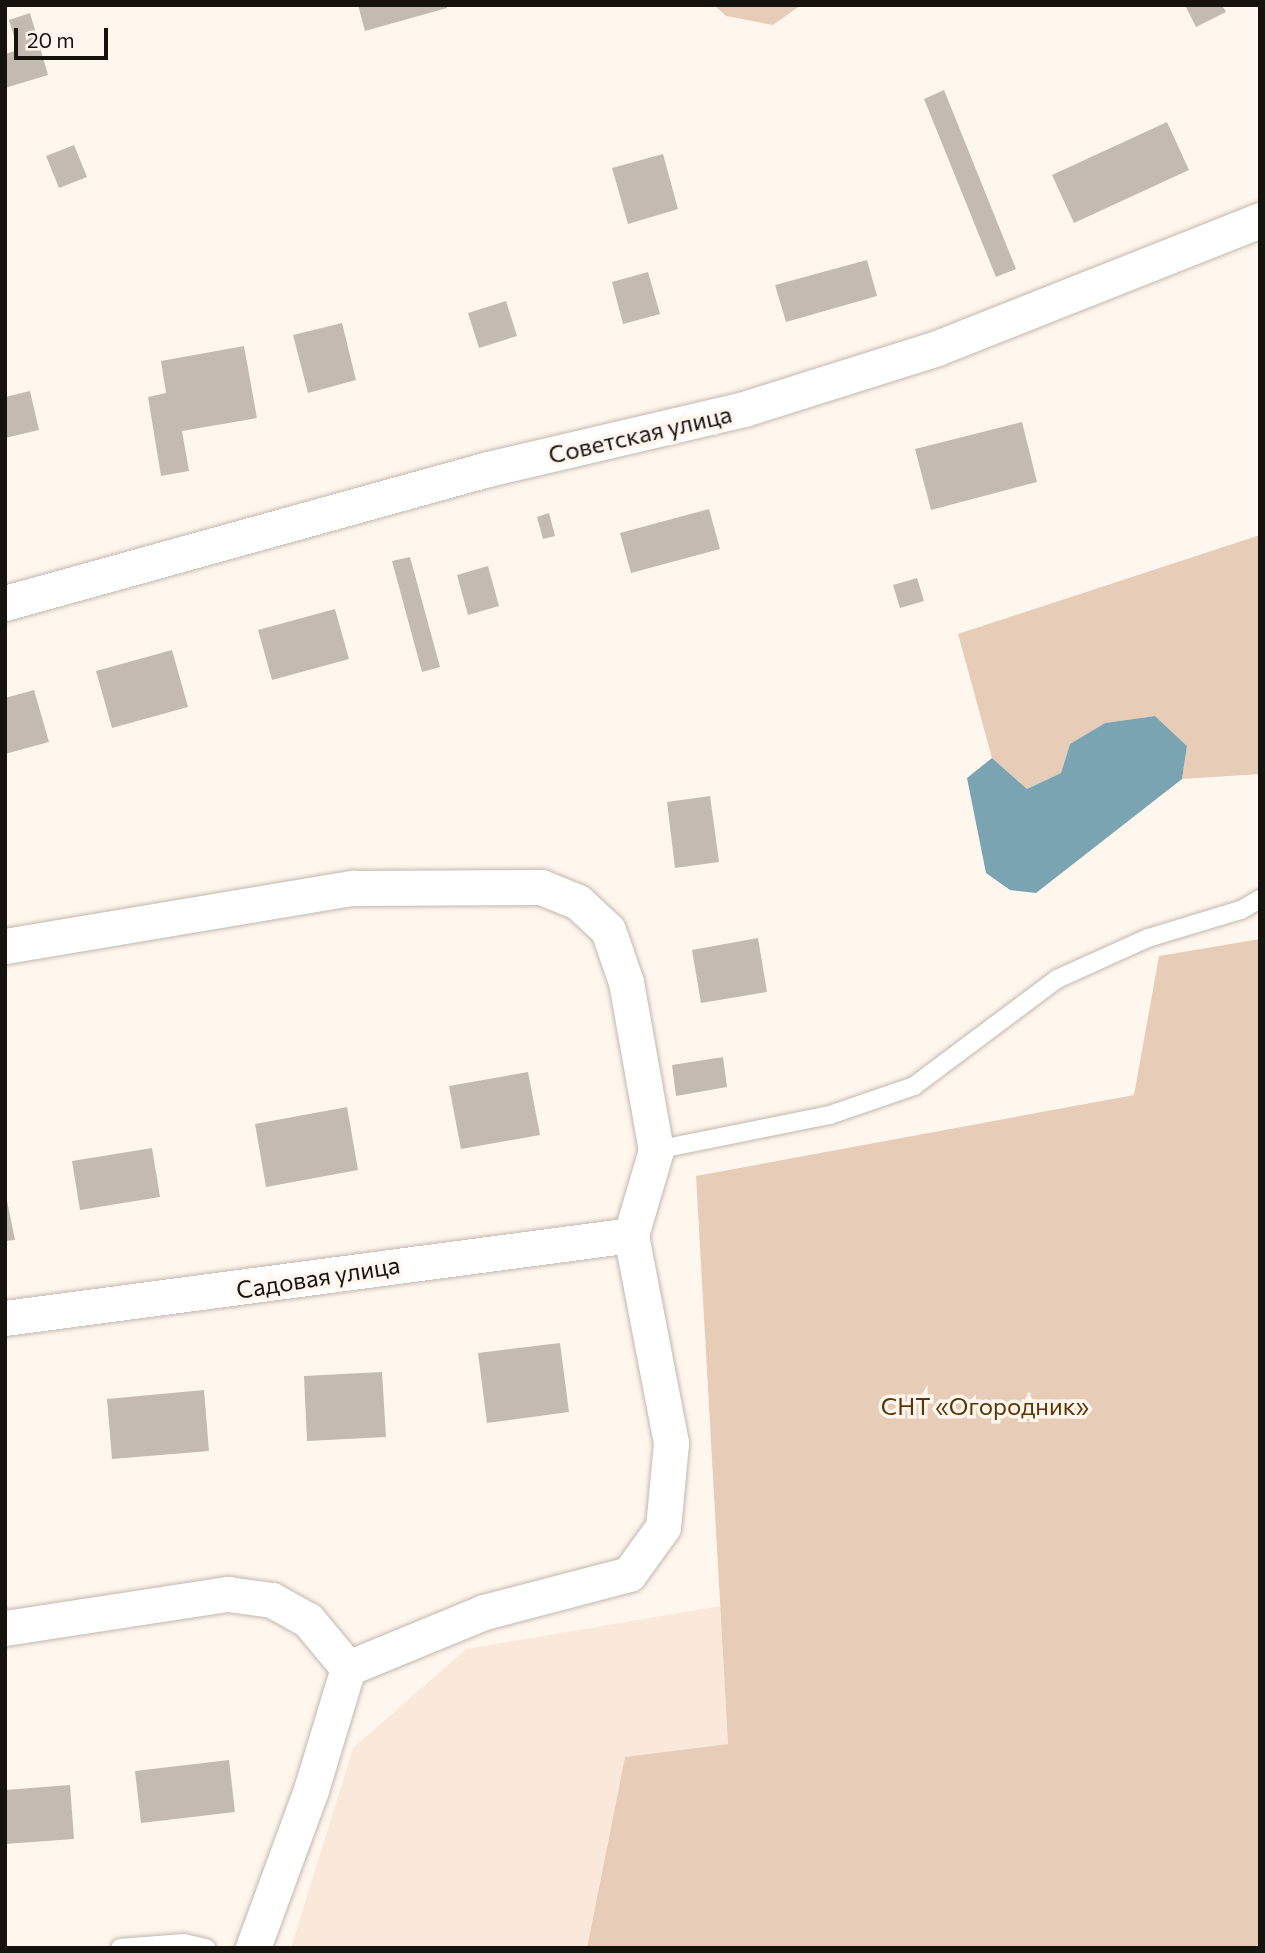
<!DOCTYPE html>
<html>
<head>
<meta charset="utf-8">
<style>
  body { margin:0 }
  #map { position:relative; width:1265px; height:1953px; overflow:hidden; background:#fff6ee; font-family:Commissioner,sans-serif }
  div>[style] { position:absolute }
  .built>* { inset:0; background:#fae9da }
  .green>* { inset:0; background:#e7cdb7 }
  .water>* { inset:0; background:#7aa4b2 }
  .building>* { inset:0; background:#c5bab1 }
  .roads { filter:drop-shadow(0 0 2px #c2b7ae) drop-shadow(0 0 2px #c2b7ae) }
  .service>* { height:18px; margin:-9px; padding:0 9px; transform-origin:9px; border-radius:9px; background:#fff }
  .minor>* { height:35px; margin:-17.5px; padding:0 17.5px; transform-origin:17.5px; border-radius:17.5px; background:#fff }
  span { translate:-50% -50%; white-space:nowrap; text-align:center; line-height:1.15; -webkit-text-stroke:7px #fff6ee; paint-order:stroke }
  .street-label { font-size:24px; color:#16130f }
  .park-label { font-size:24px; color:#5c3406 }
  .frame { position:absolute; inset:0; border:7px solid #16130f; pointer-events:none }
  .scale { position:absolute; left:14px; top:28px; width:94px; height:32px; box-sizing:border-box; border:4px solid #16130f; border-top:0; padding-left:9px; font-size:21px; line-height:24px; white-space:nowrap; color:#16130f; -webkit-text-stroke:5px #fff6ee; paint-order:stroke }
</style>
</head>
<body>
<div id="map">
  <div class="built">
    <div style="clip-path:polygon(720px 1606px,728px 1744px,625px 1757px,587px 1948px,291px 1948px,353px 1748px,466px 1649px)"></div>
  </div>
  <div class="green">
    <div style="clip-path:polygon(714px 5px,801px 5px,773px 25px,726px 16px)"></div>
    <div style="clip-path:polygon(1260px 535px,1260px 774px,1182px 779px,1187px 746px,1155px 716px,1105px 723px,1070px 744px,1061px 773px,1027px 789px,992px 758px,958px 634px)"></div>
    <div style="clip-path:polygon(1260px 939px,1260px 1948px,587px 1948px,625px 1757px,728px 1744px,696px 1176px,1134px 1095px,1159px 956px)"></div>
  </div>
  <div class="water">
    <div style="clip-path:polygon(1155px 716px,1187px 746px,1182px 779px,1036px 893px,1010px 890px,986px 873px,967px 778px,992px 758px,1027px 789px,1061px 773px,1070px 744px,1105px 723px)"></div>
  </div>
  <div class="building">
    <div style="clip-path:polygon(358px 5px,446px 5px,447px 8px,365px 31px)"></div>
    <div style="clip-path:polygon(1185px 5px,1222px 5px,1226px 12px,1196px 27px)"></div>
    <div style="clip-path:polygon(30px 13px,48px 75px,5px 88px,5px 54px,18px 50px,9px 20px)"></div>
    <div style="clip-path:polygon(944px 90px,1016px 269px,996px 277px,924px 99px)"></div>
    <div style="clip-path:polygon(1167px 122px,1189px 170px,1074px 223px,1052px 175px)"></div>
    <div style="clip-path:polygon(74px 145px,87px 177px,59px 188px,46px 156px)"></div>
    <div style="clip-path:polygon(663px 154px,678px 209px,628px 224px,612px 168px)"></div>
    <div style="clip-path:polygon(867px 260px,877px 296px,786px 322px,775px 285px)"></div>
    <div style="clip-path:polygon(648px 272px,660px 314px,623px 324px,612px 282px)"></div>
    <div style="clip-path:polygon(506px 301px,517px 336px,479px 348px,468px 313px)"></div>
    <div style="clip-path:polygon(342px 323px,356px 380px,308px 393px,293px 335px)"></div>
    <div style="clip-path:polygon(244px 346px,257px 418px,182px 431px,189px 471px,161px 476px,148px 397px,166px 393px,161px 361px)"></div>
    <div style="clip-path:polygon(30px 391px,39px 430px,5px 438px,5px 397px)"></div>
    <div style="clip-path:polygon(1022px 422px,1037px 482px,931px 510px,915px 449px)"></div>
    <div style="clip-path:polygon(709px 509px,720px 549px,631px 573px,620px 533px)"></div>
    <div style="clip-path:polygon(549px 513px,555px 536px,543px 539px,537px 517px)"></div>
    <div style="clip-path:polygon(410px 557px,440px 667px,422px 672px,392px 561px)"></div>
    <div style="clip-path:polygon(488px 566px,499px 606px,468px 615px,457px 575px)"></div>
    <div style="clip-path:polygon(917px 578px,924px 601px,900px 608px,893px 585px)"></div>
    <div style="clip-path:polygon(335px 609px,349px 659px,272px 680px,258px 630px)"></div>
    <div style="clip-path:polygon(172px 650px,188px 707px,112px 728px,96px 671px)"></div>
    <div style="clip-path:polygon(34px 690px,49px 742px,5px 754px,5px 698px)"></div>
    <div style="clip-path:polygon(710px 796px,719px 862px,675px 868px,667px 802px)"></div>
    <div style="clip-path:polygon(758px 938px,767px 992px,701px 1003px,692px 950px)"></div>
    <div style="clip-path:polygon(723px 1057px,727px 1087px,676px 1096px,672px 1065px)"></div>
    <div style="clip-path:polygon(528px 1072px,540px 1135px,461px 1149px,449px 1086px)"></div>
    <div style="clip-path:polygon(347px 1107px,358px 1170px,266px 1187px,255px 1124px)"></div>
    <div style="clip-path:polygon(152px 1148px,160px 1197px,80px 1210px,72px 1161px)"></div>
    <div style="clip-path:polygon(5px 1191px,15px 1240px,5px 1241px)"></div>
    <div style="clip-path:polygon(560px 1343px,569px 1412px,487px 1423px,478px 1353px)"></div>
    <div style="clip-path:polygon(382px 1372px,386px 1437px,307px 1441px,304px 1376px)"></div>
    <div style="clip-path:polygon(204px 1390px,209px 1451px,112px 1459px,107px 1399px)"></div>
    <div style="clip-path:polygon(229px 1760px,235px 1812px,141px 1823px,135px 1771px)"></div>
    <div style="clip-path:polygon(70px 1785px,74px 1839px,5px 1844px,5px 1790px)"></div>
  </div>
  <div class="roads">
    <div class="service">
      <div style="left:656px;top:1150px;width:177px;rotate:-11.4deg"></div>
      <div style="left:830px;top:1115px;width:89px;rotate:-19deg"></div>
      <div style="left:914px;top:1086px;width:179px;rotate:-36.8deg"></div>
      <div style="left:1057px;top:979px;width:100px;rotate:-24.3deg"></div>
      <div style="left:1148px;top:938px;width:97px;rotate:-16.8deg"></div>
      <div style="left:1241px;top:910px;width:22px;rotate:-30deg"></div>
      <div style="left:120px;top:1948px;width:64px;rotate:-4.5deg"></div>
      <div style="left:184px;top:1943px;width:23px;rotate:13deg"></div>
    </div>
    <div class="minor">
      <div style="left:5px;top:603px;width:501px;rotate:-15.51deg"></div>
      <div style="left:488px;top:469px;width:263px;rotate:-13.2deg"></div>
      <div style="left:744px;top:409px;width:202px;rotate:-17.5deg"></div>
      <div style="left:937px;top:348px;width:347px;rotate:-21.6deg"></div>
      <div style="left:5px;top:946px;width:353px;rotate:-9.5deg"></div>
      <div style="left:353px;top:888px;width:188px;rotate:-0.3deg"></div>
      <div style="left:541px;top:887px;width:40px;rotate:22deg"></div>
      <div style="left:578px;top:902px;width:41px;rotate:43deg"></div>
      <div style="left:608px;top:930px;width:55px;rotate:70.9deg"></div>
      <div style="left:626px;top:982px;width:171px;rotate:79.9deg"></div>
      <div style="left:656px;top:1150px;width:89px;rotate:106.4deg"></div>
      <div style="left:631px;top:1235px;width:212px;rotate:79.1deg"></div>
      <div style="left:671px;top:1443px;width:84px;rotate:95.4deg"></div>
      <div style="left:663px;top:1527px;width:58px;rotate:125.9deg"></div>
      <div style="left:629px;top:1574px;width:150px;rotate:165.3deg"></div>
      <div style="left:484px;top:1612px;width:147px;rotate:157.6deg"></div>
      <div style="left:348px;top:1668px;width:127px;rotate:106.9deg"></div>
      <div style="left:311px;top:1790px;width:168px;rotate:110.2deg"></div>
      <div style="left:5px;top:1318px;width:631px;rotate:-7.55deg"></div>
      <div style="left:5px;top:1628px;width:226px;rotate:-8.7deg"></div>
      <div style="left:228px;top:1594px;width:44px;rotate:7.8deg"></div>
      <div style="left:272px;top:1600px;width:41px;rotate:29.1deg"></div>
      <div style="left:308px;top:1620px;width:62px;rotate:50.2deg"></div>
    </div>
  </div>
  <div class="street-label">
    <span style="left:640px;top:434px;rotate:-13deg">Советская улица</span>
    <span style="left:318px;top:1277px;rotate:-9deg">Садовая улица</span>
  </div>
  <div class="park-label">
    <span style="left:985px;top:1406px">СНТ «Огородник»</span>
  </div>
  <div class="frame"></div>
  <div class="scale">20 m</div>
</div>
</body>
</html>
